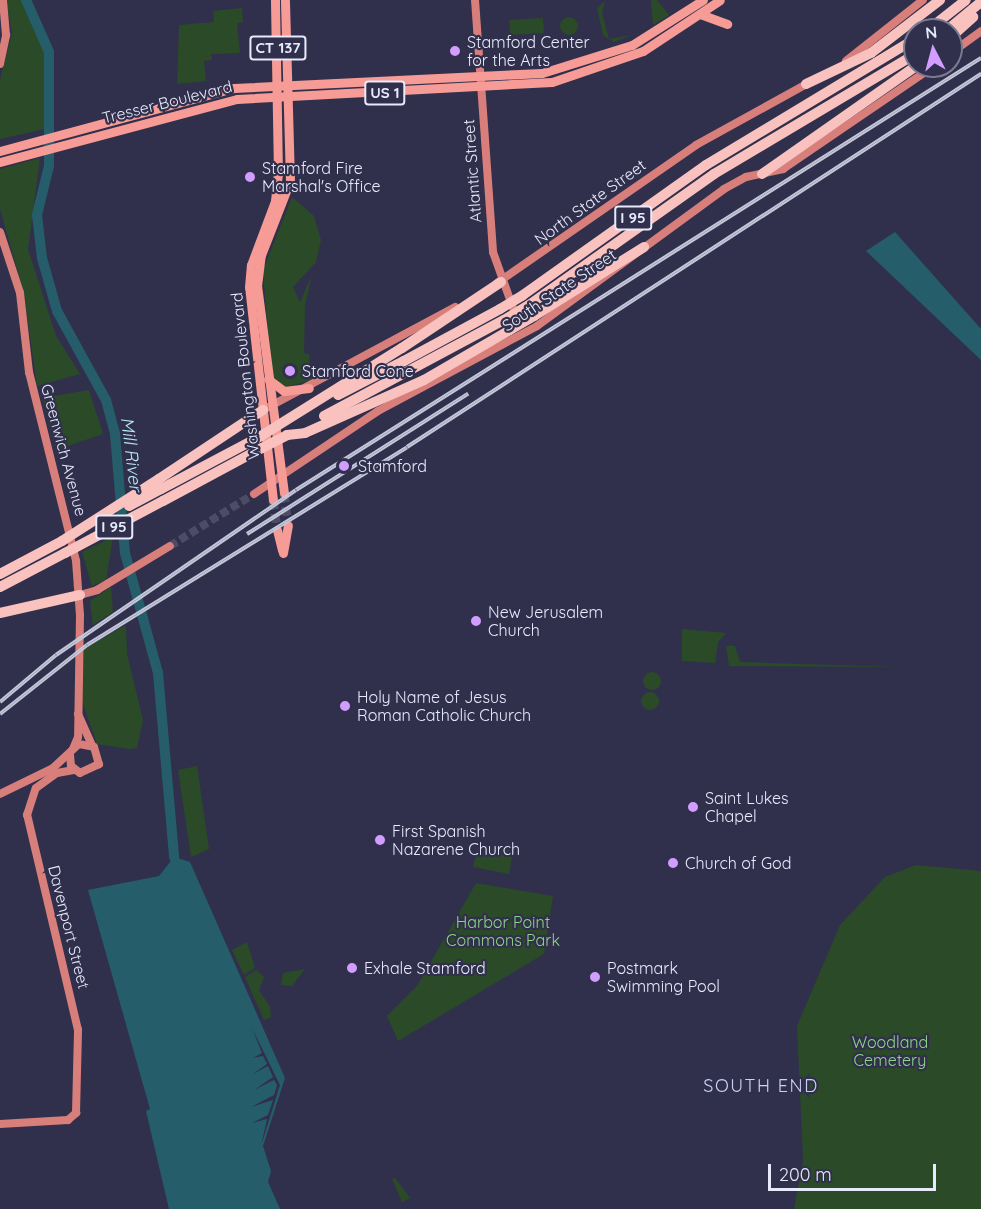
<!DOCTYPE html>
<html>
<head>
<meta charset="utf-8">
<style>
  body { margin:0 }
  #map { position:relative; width:981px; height:1209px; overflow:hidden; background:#30304c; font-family:Quicksand,sans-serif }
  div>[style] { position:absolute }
  .green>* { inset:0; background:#2b4a28 }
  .round { border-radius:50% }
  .water>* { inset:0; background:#255e6a }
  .pier>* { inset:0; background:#30304c }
  .river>* { height:10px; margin:-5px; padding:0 5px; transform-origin:5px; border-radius:5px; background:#255e6a }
  .secondary-tunnel>* { height:8px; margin-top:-4px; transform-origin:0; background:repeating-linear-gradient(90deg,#4c4c66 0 8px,transparent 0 12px) }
  .primary-tunnel>* { height:9px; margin-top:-4.5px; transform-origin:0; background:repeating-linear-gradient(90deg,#4c4c66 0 9px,transparent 0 13.5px) }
  .secondary>* { height:8px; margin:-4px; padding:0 4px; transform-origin:4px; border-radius:4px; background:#d87f7b }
  .primary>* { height:9px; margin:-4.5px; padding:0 4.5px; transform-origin:4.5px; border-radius:4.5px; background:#f79b96 }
  .motorway>* { height:10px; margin:-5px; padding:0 5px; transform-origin:5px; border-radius:5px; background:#fac2be }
  .rail>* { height:4px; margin-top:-2px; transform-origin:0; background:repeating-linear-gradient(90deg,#30304c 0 4.5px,#c4c6da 0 9px); box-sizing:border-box; border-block:2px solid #c4c6da }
  .motorway-bridge>* { height:10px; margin:-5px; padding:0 5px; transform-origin:5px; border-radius:5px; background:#fac2be }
  .dots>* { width:16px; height:16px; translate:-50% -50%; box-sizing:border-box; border:3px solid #30304c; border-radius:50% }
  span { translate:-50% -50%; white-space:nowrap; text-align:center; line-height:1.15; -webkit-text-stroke:4.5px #30304c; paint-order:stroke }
  .shield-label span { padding:2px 4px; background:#30304c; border:2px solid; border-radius:4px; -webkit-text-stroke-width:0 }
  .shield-label { font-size:15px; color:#e8eafc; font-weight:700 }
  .poi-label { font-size:16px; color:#e8eafc }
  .left { translate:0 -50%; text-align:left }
  .street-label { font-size:16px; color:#e8eafc }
  .park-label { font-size:16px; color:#8cd584 }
  .water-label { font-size:18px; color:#b8e9f6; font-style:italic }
  .neighbourhood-label { font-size:18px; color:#ced1f4; letter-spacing:1.5px }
  .north { position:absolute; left:903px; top:18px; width:60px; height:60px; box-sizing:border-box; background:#30304c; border:2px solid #7a7a92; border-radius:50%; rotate:354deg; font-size:16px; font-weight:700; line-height:24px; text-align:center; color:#e8eafc }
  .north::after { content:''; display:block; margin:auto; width:21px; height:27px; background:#d19dfe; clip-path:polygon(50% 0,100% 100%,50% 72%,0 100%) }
  .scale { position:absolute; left:768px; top:1164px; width:168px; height:27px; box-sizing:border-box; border:3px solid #e8eafc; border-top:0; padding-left:8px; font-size:18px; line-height:21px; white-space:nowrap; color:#e8eafc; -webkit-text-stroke:4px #30304c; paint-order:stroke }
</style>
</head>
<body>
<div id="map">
  <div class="green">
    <div style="clip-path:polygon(6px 0,26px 0,49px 52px,49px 128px,0 139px,0 80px,12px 33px)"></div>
    <div style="clip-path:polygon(657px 0,669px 15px,653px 25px,651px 0)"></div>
    <div style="clip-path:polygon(605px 1px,602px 13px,609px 39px,632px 35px,614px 42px,603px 35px,597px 8px)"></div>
    <div style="clip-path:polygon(242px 8px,243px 22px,237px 23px,240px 53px,211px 54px,212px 60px,204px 61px,206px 81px,177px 84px,179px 25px,214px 22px,213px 11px)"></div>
    <div class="round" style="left:560px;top:17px;width:18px;height:18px"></div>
    <div style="clip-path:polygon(543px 18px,544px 33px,510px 35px,509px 20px)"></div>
    <div style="clip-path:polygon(40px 158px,28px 249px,56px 336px,80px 374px,37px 386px,24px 294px,0 209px,0 169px)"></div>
    <div style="clip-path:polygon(292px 197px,314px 216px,321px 240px,316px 262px,293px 287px,300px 302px,312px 275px,305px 305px,304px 353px,309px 354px,311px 380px,284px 388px,271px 376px,263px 270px)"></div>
    <div style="clip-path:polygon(89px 390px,103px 434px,56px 450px,42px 398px)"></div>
    <div style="clip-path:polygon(113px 537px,106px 580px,92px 586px,82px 552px)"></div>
    <div style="clip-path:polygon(111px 587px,113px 612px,93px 625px,90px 601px)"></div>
    <div style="clip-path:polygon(126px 625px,127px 654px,143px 720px,137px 748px,129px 749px,97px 744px,80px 695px,84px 649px)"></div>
    <div style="clip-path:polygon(682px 629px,726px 633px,718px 642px,715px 663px,682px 661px)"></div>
    <div style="clip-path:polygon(726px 646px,735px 646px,740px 662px,899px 667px,729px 666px)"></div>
    <div class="round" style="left:643px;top:672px;width:18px;height:18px"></div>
    <div class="round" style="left:641px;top:692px;width:18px;height:18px"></div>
    <div style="clip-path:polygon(197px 766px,209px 849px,191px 857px,178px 770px)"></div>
    <div style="clip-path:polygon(478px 846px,513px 851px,509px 874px,473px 867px)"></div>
    <div style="clip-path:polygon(916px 865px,981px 871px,981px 1209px,794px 1209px,803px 1160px,797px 1026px,840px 925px,885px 877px)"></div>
    <div style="clip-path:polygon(476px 883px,553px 896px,544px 954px,398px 1041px,387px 1016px,417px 986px)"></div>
    <div style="clip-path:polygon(247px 942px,255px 968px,244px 975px,232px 950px)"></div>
    <div style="clip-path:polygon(305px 969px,292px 986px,281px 985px,283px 973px)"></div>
    <div style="clip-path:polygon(256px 970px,264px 977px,259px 990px,270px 1007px,271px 1017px,264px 1020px,245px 977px)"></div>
    <div style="clip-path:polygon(395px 1178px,410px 1198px,402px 1202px,392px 1179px)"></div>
  </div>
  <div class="water">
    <div style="clip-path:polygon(895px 232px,981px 329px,981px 360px,866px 251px)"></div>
    <div style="clip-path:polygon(174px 857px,190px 862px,285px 1078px,263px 1146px,271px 1171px,268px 1182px,280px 1209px,169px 1209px,146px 1111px,150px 1109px,88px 890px,159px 876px)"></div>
  </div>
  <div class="pier">
    <div style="clip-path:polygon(252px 1028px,280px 1085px,261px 1146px,267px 1119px,252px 1123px,268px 1115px,273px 1100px,251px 1107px,274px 1095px,277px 1085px,274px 1080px,254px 1090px,273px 1077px,268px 1066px,253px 1074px,267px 1064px,263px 1056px,253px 1058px,262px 1053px)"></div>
  </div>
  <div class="river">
    <div style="left:26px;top:0;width:57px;rotate:66.1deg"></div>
    <div style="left:49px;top:52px;width:114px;rotate:90deg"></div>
    <div style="left:49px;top:166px;width:50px;rotate:103.8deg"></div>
    <div style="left:37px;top:215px;width:43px;rotate:83.4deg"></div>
    <div style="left:42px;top:258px;width:55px;rotate:74.2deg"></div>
    <div style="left:57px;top:311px;width:102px;rotate:61.2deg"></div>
    <div style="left:106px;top:400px;width:35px;rotate:75deg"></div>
    <div style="left:115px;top:434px;width:119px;rotate:85.2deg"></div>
    <div style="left:125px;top:553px;width:124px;rotate:74.6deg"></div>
    <div style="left:158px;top:673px;width:185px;rotate:85deg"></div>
  </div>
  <div class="secondary-tunnel">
    <div style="left:170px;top:546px;width:99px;rotate:-31.8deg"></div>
  </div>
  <div class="primary-tunnel">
    <div style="left:284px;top:493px;width:32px;rotate:83deg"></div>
    <div style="left:273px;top:500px;width:30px;rotate:82deg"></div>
  </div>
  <div class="secondary">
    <div style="left:475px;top:0;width:253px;rotate:85.9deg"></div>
    <div style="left:493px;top:252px;width:59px;rotate:70.3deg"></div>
    <div style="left:951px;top:53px;width:37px;rotate:-36deg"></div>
    <div style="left:846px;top:61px;width:98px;rotate:-38.4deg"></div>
    <div style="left:0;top:64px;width:30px;rotate:-78deg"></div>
    <div style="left:6px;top:35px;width:35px;rotate:-95deg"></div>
    <div style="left:0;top:232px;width:64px;rotate:71.8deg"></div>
    <div style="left:20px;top:293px;width:80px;rotate:83.5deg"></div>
    <div style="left:29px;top:372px;width:195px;rotate:76deg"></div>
    <div style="left:76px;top:561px;width:54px;rotate:85.8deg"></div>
    <div style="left:80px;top:615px;width:122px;rotate:90.9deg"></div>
    <div style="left:78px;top:737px;width:13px;rotate:113deg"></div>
    <div style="left:497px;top:283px;width:242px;rotate:-34.7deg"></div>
    <div style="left:696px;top:145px;width:132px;rotate:-28.9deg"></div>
    <div style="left:263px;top:410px;width:218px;rotate:-28.2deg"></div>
    <div style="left:254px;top:494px;width:149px;rotate:-33.8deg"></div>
    <div style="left:378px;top:411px;width:180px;rotate:-28.1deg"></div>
    <div style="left:537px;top:326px;width:232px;rotate:-36.2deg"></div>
    <div style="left:724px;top:189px;width:25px;rotate:-29deg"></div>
    <div style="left:746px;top:177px;width:38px;rotate:-12deg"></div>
    <div style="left:783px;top:169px;width:183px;rotate:-34.3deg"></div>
    <div style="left:80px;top:595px;width:18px;rotate:-16deg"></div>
    <div style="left:97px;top:590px;width:85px;rotate:-31.1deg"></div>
    <div style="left:78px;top:714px;width:35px;rotate:66deg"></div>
    <div style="left:0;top:794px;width:59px;rotate:-26.1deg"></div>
    <div style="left:53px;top:768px;width:35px;rotate:-43deg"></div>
    <div style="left:79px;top:744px;width:15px;rotate:11deg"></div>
    <div style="left:94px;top:747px;width:18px;rotate:74deg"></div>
    <div style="left:99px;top:764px;width:21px;rotate:155deg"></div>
    <div style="left:80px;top:773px;width:11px;rotate:-142deg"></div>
    <div style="left:71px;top:766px;width:12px;rotate:-95deg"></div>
    <div style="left:0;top:1124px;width:68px;rotate:-3.4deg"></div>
    <div style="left:68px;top:1120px;width:11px;rotate:-41deg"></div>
    <div style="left:76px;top:1113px;width:83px;rotate:-88.6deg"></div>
    <div style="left:78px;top:1030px;width:221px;rotate:-103.3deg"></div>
    <div style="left:27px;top:815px;width:28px;rotate:-72deg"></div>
    <div style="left:36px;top:788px;width:26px;rotate:-36deg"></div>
    <div style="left:57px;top:773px;width:17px;rotate:-10deg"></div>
  </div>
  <div class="primary">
    <div style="left:700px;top:14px;width:29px;rotate:20deg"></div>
    <div style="left:0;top:151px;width:242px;rotate:-15.1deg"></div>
    <div style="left:234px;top:88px;width:308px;rotate:-2.8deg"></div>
    <div style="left:542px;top:73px;width:94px;rotate:-17.3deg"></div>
    <div style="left:632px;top:45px;width:84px;rotate:-32.4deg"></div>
    <div style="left:0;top:162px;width:245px;rotate:-14.9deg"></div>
    <div style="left:237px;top:99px;width:315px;rotate:-3.1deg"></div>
    <div style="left:552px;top:82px;width:96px;rotate:-18.8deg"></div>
    <div style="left:643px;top:51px;width:92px;rotate:-33.5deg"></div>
    <div style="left:268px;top:379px;width:20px;rotate:37deg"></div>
    <div style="left:284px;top:391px;width:25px;rotate:-7deg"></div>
    <div style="left:284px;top:493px;width:209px;rotate:-97.4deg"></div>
    <div style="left:257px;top:286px;width:31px;rotate:-83deg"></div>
    <div style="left:261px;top:255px;width:79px;rotate:-68.6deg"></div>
    <div style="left:290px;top:181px;width:181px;rotate:-91.6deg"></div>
    <div style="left:273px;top:500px;width:214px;rotate:-96.4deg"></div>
    <div style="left:249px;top:287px;width:22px;rotate:-85deg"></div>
    <div style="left:251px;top:265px;width:68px;rotate:-69.4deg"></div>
    <div style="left:275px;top:201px;width:27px;rotate:-84deg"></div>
    <div style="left:278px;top:174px;width:174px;rotate:-91deg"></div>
    <div style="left:277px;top:530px;width:21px;rotate:76deg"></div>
    <div style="left:283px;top:553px;width:28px;rotate:-80deg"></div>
  </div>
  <div class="motorway">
    <div style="left:928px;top:30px;width:48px;rotate:-38.3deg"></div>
    <div style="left:947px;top:30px;width:44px;rotate:-39.5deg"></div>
    <div style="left:951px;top:37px;width:30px;rotate:-42deg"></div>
    <div style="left:806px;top:84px;width:72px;rotate:-25.5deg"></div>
    <div style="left:871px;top:53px;width:87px;rotate:-37.5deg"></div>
    <div style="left:762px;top:174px;width:188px;rotate:-35deg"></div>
    <div style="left:523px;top:295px;width:224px;rotate:-35.4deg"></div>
    <div style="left:706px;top:165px;width:244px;rotate:-31.1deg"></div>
    <div style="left:529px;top:305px;width:227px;rotate:-35.3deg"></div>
    <div style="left:714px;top:174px;width:234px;rotate:-30.8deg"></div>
    <div style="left:534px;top:316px;width:130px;rotate:-32.1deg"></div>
    <div style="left:402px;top:348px;width:119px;rotate:-33.7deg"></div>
    <div style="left:404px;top:361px;width:109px;rotate:-28.4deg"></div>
    <div style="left:324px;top:416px;width:204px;rotate:-28.1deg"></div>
    <div style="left:287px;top:435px;width:18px;rotate:-6deg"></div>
    <div style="left:305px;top:433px;width:130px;rotate:-24deg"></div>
    <div style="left:424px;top:380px;width:99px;rotate:-30.2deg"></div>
    <div style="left:159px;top:479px;width:125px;rotate:-33.6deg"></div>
    <div style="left:161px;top:489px;width:113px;rotate:-27.9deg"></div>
    <div style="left:163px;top:501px;width:112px;rotate:-28.2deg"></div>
    <div style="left:0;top:574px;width:70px;rotate:-28deg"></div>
    <div style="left:0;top:587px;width:73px;rotate:-27.6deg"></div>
    <div style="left:0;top:613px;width:82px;rotate:-12.7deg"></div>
  </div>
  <div class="rail">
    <div style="left:247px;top:534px;width:262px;rotate:-32.4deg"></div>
    <div style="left:0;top:702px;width:73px;rotate:-40deg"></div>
    <div style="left:56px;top:655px;width:291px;rotate:-34.5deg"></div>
    <div style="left:296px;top:490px;width:810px;rotate:-32.24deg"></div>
    <div style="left:0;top:714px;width:111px;rotate:-38.4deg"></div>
    <div style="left:87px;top:645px;width:376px;rotate:-31.7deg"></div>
    <div style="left:407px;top:447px;width:685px;rotate:-33.02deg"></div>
  </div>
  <div class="motorway-bridge">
    <div style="left:500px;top:309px;width:27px;rotate:-31deg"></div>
    <div style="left:504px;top:320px;width:29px;rotate:-31deg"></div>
    <div style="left:510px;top:330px;width:28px;rotate:-30deg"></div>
    <div style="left:338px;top:395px;width:74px;rotate:-27.3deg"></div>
    <div style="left:261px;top:436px;width:166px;rotate:-32deg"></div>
    <div style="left:262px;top:448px;width:28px;rotate:-27deg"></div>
    <div style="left:129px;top:506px;width:36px;rotate:-28deg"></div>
    <div style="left:62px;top:541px;width:115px;rotate:-32.6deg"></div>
    <div style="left:65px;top:553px;width:111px;rotate:-28deg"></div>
  </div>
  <div class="dots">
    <div style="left:455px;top:51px;background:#d19dfe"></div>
    <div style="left:250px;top:177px;background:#d19dfe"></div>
    <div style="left:290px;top:371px;background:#d19dfe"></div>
    <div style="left:344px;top:466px;background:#d19dfe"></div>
    <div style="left:476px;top:621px;background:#d19dfe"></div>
    <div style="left:345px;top:706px;background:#d19dfe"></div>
    <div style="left:693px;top:807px;background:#d19dfe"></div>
    <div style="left:380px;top:840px;background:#d19dfe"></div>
    <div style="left:673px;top:863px;background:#d19dfe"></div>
    <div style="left:352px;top:968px;background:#d19dfe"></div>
    <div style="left:595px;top:977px;background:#d19dfe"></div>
  </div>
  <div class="shield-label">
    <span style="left:278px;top:48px">CT 137</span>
    <span style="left:385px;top:93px">US 1</span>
    <span style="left:633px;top:218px">I 95</span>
    <span style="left:114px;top:527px">I 95</span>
  </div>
  <div class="poi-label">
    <span class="left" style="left:467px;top:51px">Stamford Center<br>for the Arts</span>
    <span class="left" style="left:262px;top:177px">Stamford Fire<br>Marshal's Office</span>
    <span class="left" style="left:302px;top:371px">Stamford Cone</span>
    <span class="left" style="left:358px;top:466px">Stamford</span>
    <span class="left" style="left:488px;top:621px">New Jerusalem<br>Church</span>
    <span class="left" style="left:357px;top:706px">Holy Name of Jesus<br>Roman Catholic Church</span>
    <span class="left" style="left:705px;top:807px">Saint Lukes<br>Chapel</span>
    <span class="left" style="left:392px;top:840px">First Spanish<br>Nazarene Church</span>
    <span class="left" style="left:685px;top:863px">Church of God</span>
    <span class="left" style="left:364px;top:968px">Exhale Stamford</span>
    <span class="left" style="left:607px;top:977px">Postmark<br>Swimming Pool</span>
  </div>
  <div class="street-label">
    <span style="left:167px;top:102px;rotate:-14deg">Tresser Boulevard</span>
    <span style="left:472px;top:171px;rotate:-94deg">Atlantic Street</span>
    <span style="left:590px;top:202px;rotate:-36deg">North State Street</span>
    <span style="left:559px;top:290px;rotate:-34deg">South State Street</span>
    <span style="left:245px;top:376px;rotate:-96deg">Washington Boulevard</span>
    <span style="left:64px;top:450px;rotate:75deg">Greenwich Avenue</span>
    <span style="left:69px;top:927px;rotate:76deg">Davenport Street</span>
  </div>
  <div class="park-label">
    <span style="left:503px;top:931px">Harbor Point<br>Commons Park</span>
    <span style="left:890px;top:1051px">Woodland<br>Cemetery</span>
  </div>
  <div class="water-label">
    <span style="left:131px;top:454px;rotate:83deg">Mill River</span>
  </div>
  <div class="neighbourhood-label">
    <span style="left:761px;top:1086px">SOUTH END</span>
  </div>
  <div class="north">N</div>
  <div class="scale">200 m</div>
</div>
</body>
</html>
